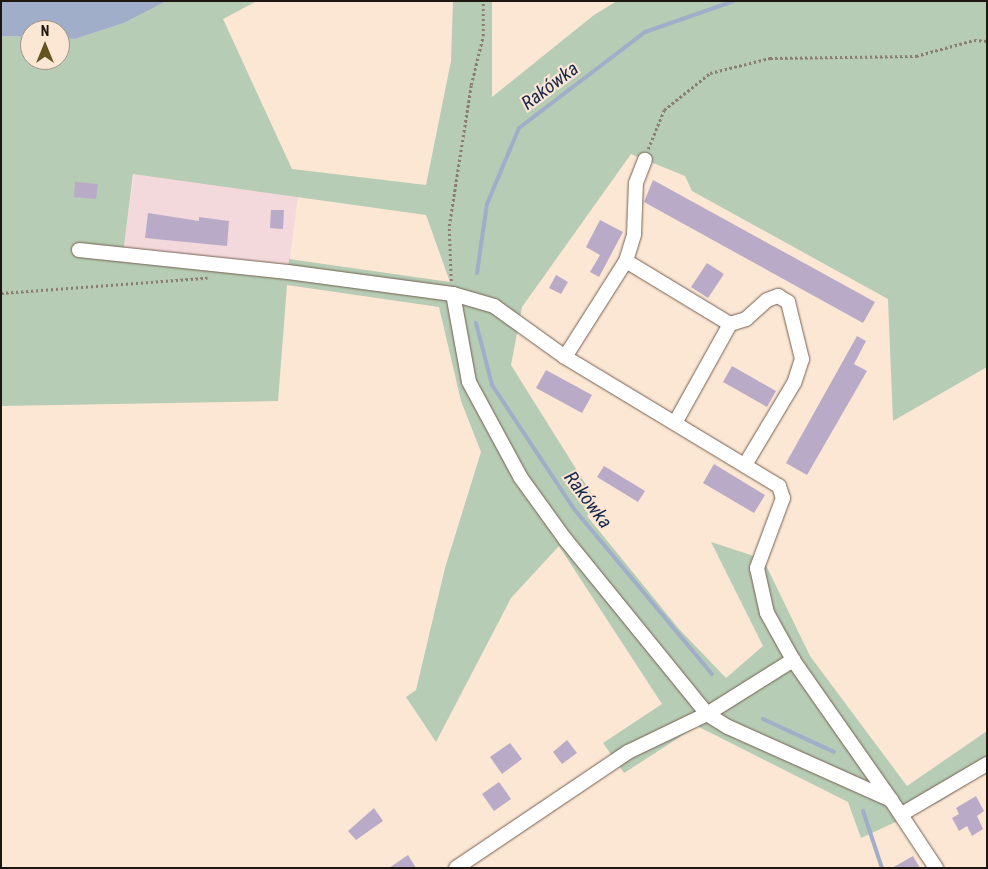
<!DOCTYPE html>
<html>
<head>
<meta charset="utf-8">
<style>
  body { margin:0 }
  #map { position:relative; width:988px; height:869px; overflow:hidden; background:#fce6d4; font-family:"Roboto Condensed",sans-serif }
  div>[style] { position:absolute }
  .industrial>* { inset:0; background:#f4d9dc }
  .green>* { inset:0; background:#b6ccb4 }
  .water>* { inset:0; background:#a0aec9 }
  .stream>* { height:4px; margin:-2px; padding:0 2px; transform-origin:2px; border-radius:2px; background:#a0aec9 }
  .building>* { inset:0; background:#b9abc8 }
  .path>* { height:2.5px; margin-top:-1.25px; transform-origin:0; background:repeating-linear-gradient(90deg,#8c7d71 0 2.5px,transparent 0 5px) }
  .roads { filter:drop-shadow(0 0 1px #736051) drop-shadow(0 0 1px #736051) }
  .minor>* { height:14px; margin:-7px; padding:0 7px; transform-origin:7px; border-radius:7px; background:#fff }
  span { translate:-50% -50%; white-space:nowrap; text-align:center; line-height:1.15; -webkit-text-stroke:4px #fce6d4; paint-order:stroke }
  .water-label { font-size:19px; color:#17284e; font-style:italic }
  .frame { position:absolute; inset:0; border:2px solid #1e1610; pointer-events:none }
  .north { position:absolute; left:20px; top:20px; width:50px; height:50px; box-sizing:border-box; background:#fce6d4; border:1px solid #a39386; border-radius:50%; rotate:0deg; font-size:14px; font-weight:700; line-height:20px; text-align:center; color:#1e1610 }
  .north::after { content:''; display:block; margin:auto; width:18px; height:22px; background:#645421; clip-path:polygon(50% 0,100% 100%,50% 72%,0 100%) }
</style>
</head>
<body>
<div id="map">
  <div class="industrial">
    <div style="clip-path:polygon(134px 174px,298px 196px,288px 272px,123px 255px)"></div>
  </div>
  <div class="green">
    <div style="clip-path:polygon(evenodd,167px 1px,257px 1px,223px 19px,292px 169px,426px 185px,451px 61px,453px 1px,492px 1px,492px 97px,594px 15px,617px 1px,987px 1px,987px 367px,893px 421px,888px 299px,692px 191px,685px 176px,631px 154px,522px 307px,511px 365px,598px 504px,587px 516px,679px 629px,726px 678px,763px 646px,711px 542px,763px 559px,810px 656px,907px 786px,987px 731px,987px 771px,939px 802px,861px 838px,848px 802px,697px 726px,624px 773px,603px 743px,662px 704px,559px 546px,511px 598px,436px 742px,406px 697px,416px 690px,445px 568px,481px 452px,461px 401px,439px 307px,287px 285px,278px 401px,1px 406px,1px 36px,30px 37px,30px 60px,60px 60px,60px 38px,75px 39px,124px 23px,167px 1px,133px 174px,426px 215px,450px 282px,289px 259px,288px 272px,123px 254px,133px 174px)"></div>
  </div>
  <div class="water">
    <div style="clip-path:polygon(1px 1px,167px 1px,124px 23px,75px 39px,60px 38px,60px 30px,30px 30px,30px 37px,1px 36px)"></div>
  </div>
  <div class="stream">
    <div style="left:477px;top:273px;width:70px;rotate:-81.8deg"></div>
    <div style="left:487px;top:204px;width:82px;rotate:-67.2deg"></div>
    <div style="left:519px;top:128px;width:158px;rotate:-37.3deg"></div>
    <div style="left:645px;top:32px;width:94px;rotate:-19.2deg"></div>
    <div style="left:476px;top:323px;width:64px;rotate:75.5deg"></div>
    <div style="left:492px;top:385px;width:149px;rotate:56.5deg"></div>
    <div style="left:574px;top:509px;width:215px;rotate:50.1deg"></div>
    <div style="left:763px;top:719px;width:78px;rotate:24.9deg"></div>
    <div style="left:863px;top:811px;width:60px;rotate:71.6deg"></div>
  </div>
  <div class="building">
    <div style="clip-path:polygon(653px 180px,875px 302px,863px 323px,644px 202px)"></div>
    <div style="clip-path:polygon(75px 182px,98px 184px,96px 199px,74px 197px)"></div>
    <div style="clip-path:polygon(271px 210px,284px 210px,283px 229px,270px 228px)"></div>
    <div style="clip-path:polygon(148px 213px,199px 221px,199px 217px,229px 221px,227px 246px,145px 238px)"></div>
    <div style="clip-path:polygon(600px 220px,623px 232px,599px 277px,590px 272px,600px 255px,586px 247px)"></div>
    <div style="clip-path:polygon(707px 263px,724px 274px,708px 298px,691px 287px)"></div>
    <div style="clip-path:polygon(556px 275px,568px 282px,561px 294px,549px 288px)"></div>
    <div style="clip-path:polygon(857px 336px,866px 341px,854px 364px,867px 371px,807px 475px,786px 463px)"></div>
    <div style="clip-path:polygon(732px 366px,776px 391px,767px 407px,723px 382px)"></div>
    <div style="clip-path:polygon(546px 370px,592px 395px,582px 413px,536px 388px)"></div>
    <div style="clip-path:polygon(714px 464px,765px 495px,754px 513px,703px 483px)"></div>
    <div style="clip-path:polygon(604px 466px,645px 491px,638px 502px,597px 477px)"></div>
    <div style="clip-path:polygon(567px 740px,577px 753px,562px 764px,553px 752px)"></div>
    <div style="clip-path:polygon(510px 743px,522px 759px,502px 774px,490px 757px)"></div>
    <div style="clip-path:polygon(499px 782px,511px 799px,494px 811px,482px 794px)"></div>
    <div style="clip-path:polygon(976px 796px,984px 811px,977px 816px,983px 829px,972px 836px,967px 826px,959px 831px,952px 818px,959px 814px,956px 808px)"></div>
    <div style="clip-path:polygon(374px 808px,383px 821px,356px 840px,348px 831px)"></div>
    <div style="clip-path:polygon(408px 855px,416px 868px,389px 868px)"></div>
    <div style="clip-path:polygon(913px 856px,920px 868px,892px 868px)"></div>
  </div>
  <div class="path">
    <div style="left:648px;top:149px;width:42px;rotate:-67.7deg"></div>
    <div style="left:664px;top:110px;width:59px;rotate:-38.8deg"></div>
    <div style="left:710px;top:73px;width:62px;rotate:-14deg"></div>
    <div style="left:770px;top:58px;width:146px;rotate:-0.8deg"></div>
    <div style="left:916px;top:56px;width:60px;rotate:-15.4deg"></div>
    <div style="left:974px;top:40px;width:13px;rotate:4deg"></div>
    <div style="left:451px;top:281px;width:55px;rotate:-92.1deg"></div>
    <div style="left:449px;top:226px;width:143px;rotate:-81.1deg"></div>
    <div style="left:471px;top:85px;width:50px;rotate:-76.2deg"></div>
    <div style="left:483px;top:36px;width:35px;rotate:-90deg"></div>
    <div style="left:1px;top:293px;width:207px;rotate:-4.2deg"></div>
  </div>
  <div class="roads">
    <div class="minor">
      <div style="left:79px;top:250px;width:210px;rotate:6deg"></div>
      <div style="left:288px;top:272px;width:166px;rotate:7.6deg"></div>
      <div style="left:453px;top:294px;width:89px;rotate:79.7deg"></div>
      <div style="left:469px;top:382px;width:109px;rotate:61.6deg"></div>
      <div style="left:521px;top:478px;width:75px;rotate:54.2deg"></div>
      <div style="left:565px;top:539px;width:225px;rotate:50.9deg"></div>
      <div style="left:707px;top:714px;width:102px;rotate:-32.1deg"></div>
      <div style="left:626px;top:261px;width:28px;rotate:-73deg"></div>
      <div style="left:634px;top:234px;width:51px;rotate:-87.8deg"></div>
      <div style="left:636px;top:183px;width:25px;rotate:-69deg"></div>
      <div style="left:453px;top:294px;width:43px;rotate:16.3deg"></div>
      <div style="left:494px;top:306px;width:87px;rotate:35.7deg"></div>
      <div style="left:565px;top:357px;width:250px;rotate:31.1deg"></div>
      <div style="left:779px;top:486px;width:13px;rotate:72deg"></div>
      <div style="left:783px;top:498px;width:75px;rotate:110.4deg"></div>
      <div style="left:757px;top:568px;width:46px;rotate:77.5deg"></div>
      <div style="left:767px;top:613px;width:54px;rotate:61deg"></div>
      <div style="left:793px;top:660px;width:171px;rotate:55deg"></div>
      <div style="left:565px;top:357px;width:114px;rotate:-57.6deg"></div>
      <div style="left:626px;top:261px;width:122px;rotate:31.2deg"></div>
      <div style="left:730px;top:324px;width:17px;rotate:-17deg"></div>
      <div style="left:746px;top:319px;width:28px;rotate:-42deg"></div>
      <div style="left:767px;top:300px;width:12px;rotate:-20deg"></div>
      <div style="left:778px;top:296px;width:12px;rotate:31deg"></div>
      <div style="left:788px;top:302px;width:59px;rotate:76.2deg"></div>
      <div style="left:802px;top:359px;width:25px;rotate:108deg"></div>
      <div style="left:794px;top:383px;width:96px;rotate:120.9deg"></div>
      <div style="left:675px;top:423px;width:113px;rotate:-60.9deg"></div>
      <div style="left:902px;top:814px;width:99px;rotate:-30.5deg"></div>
      <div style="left:456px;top:868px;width:207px;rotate:-34deg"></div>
      <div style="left:628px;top:752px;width:88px;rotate:-25.7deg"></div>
      <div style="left:707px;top:714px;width:25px;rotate:32deg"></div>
      <div style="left:728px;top:727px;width:179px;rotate:24.1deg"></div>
      <div style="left:891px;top:800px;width:82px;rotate:56.5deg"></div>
    </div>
  </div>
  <div class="water-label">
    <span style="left:550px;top:86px;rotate:-37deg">Rakówka</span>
    <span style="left:588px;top:500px;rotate:53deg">Rakówka</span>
  </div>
  <div class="frame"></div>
  <div class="north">N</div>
</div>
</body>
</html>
